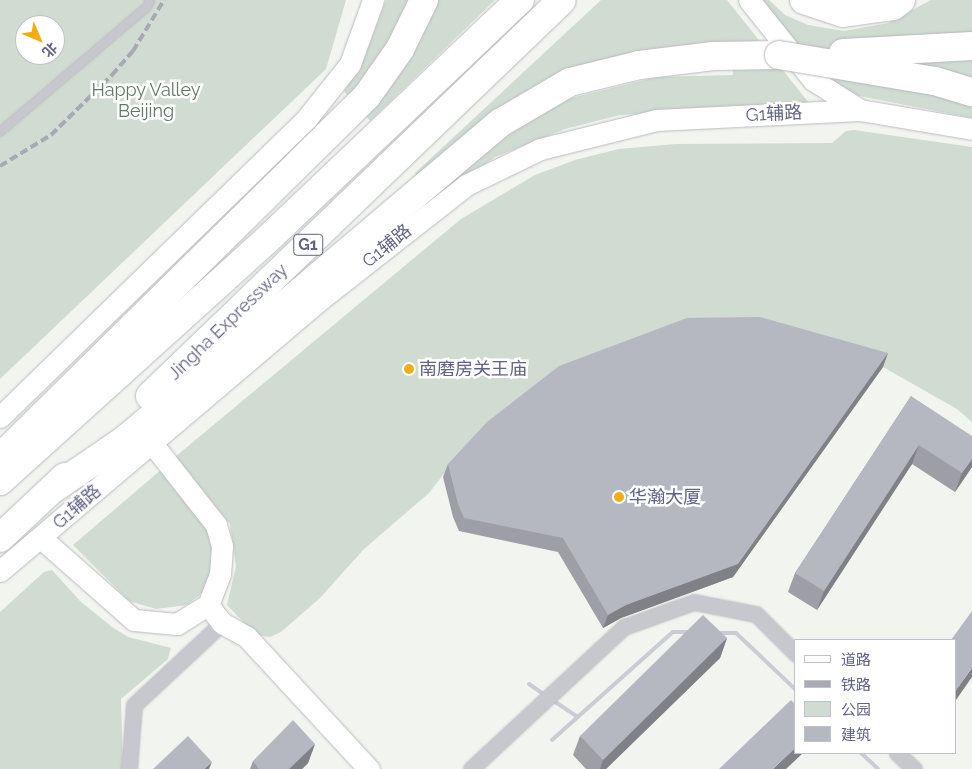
<!DOCTYPE html>
<html>
<head>
<meta charset="utf-8">
<style>
  body { margin:0 }
  #map { position:relative; width:972px; height:769px; overflow:hidden; background:#f2f4ef; font-family:Raleway,"Noto Sans SC",sans-serif }
  div>[style] { position:absolute }
  .green>* { inset:0; background:#d0dbd1 }
  .stream>* { height:4px; margin:-2px; padding:0 2px; transform-origin:2px; border-radius:2px; background:#c9ccd5 }
  .roads { filter:drop-shadow(0 0 1px #b9bac1) drop-shadow(0 0 1px #b9bac1) }
  .lane>* { height:8px; margin:-4px; padding:0 4px; transform-origin:4px; border-radius:4px; background:#c7c8cd }
  .street>* { height:15px; margin:-7.5px; padding:0 7.5px; transform-origin:7.5px; border-radius:7.5px; background:#c7c8cd }
  .secondary>* { height:21px; margin:-10.5px; padding:0 10.5px; transform-origin:10.5px; border-radius:10.5px; background:#fff }
  .highway>* { height:28px; margin:-14px; padding:0 14px; transform-origin:14px; border-radius:14px; background:#fff }
  .rail>* { height:4px; margin-top:-2px; transform-origin:0; background:repeating-linear-gradient(90deg,#a8a9b2 0 8px,transparent 0 12px) }
  .bridges { filter:drop-shadow(0 0 1px #b7b7bc) drop-shadow(0 0 1px #b7b7bc) }
  .highway-bridge>* { height:28px; margin:-14px; padding:0 14px; transform-origin:14px; border-radius:14px; background:#fff }
  .wall>* { inset:0; background:#9d9ea6 }
  .shaded-wall>* { inset:0; background:#7f8187 }
  .building>* { inset:0; background:#b6b8c1 }
  .dots>* { width:14px; height:14px; translate:-50% -50%; box-sizing:border-box; border:2px solid #fff; border-radius:50% }
  span { translate:-50% -50%; white-space:nowrap; text-align:center; line-height:1.15; -webkit-text-stroke:5px #fff; paint-order:stroke }
  .shield-label span { padding:1px 4px; background:#fff; border:1px solid; border-radius:4px; -webkit-text-stroke-width:0 }
  .shield-label { font-size:16px; color:#606383; font-weight:700 }
  .park-label { font-size:18px; color:#5f7966 }
  .street-label { font-size:18px; color:#606383 }
  .poi-label { font-size:18px; color:#606383 }
  .left { translate:0 -50%; text-align:left }
  .legend { position:absolute; left:794px; top:639px; width:162px; height:115px; box-sizing:border-box; background:#fff; border:1px solid #bfc1cd; margin:0; padding:6px 9px; list-style:none; font-size:15px; color:#606383 }
  .legend li { display:flex; align-items:center; gap:10px; height:25px }
  .legend b { width:25px; border:1px solid #bfc1cd }
  .north { position:absolute; left:15px; top:15px; width:50px; height:50px; box-sizing:border-box; background:#fff; border:1px solid #bfc1cd; border-radius:50%; rotate:135deg; font-size:14px; font-weight:700; line-height:20px; text-align:center; color:#606383 }
  .north::after { content:''; display:block; margin:auto; width:18px; height:22px; background:#f2ad11; clip-path:polygon(50% 0,100% 100%,50% 72%,0 100%) }
</style>
</head>
<body>
<div id="map">
  <div class="green">
    <div style="clip-path:polygon(evenodd,0 0,346px 0,326px 69px,0 379px,0 0,25px 25px,55px 25px,55px 55px,25px 55px,25px 25px)"></div>
    <div style="clip-path:polygon(386px 0,411px 0,381px 60px,351px 101px,344px 91px,366px 53px)"></div>
    <div style="clip-path:polygon(436px 0,495px 0,370px 121px,366px 116px)"></div>
    <div style="clip-path:polygon(601px 0,727px 0,809px 103px,620px 115px,565px 129px,495px 157px,439px 197px,432px 189px,510px 129px,571px 98px,657px 77px,733px 75px,732px 51px,608px 66px,418px 177px,415px 173px)"></div>
    <div style="clip-path:polygon(758px 0,769px 0,785px 15px,808px 25px,844px 31px,888px 23px,931px 0,972px 0,972px 118px,839px 92px)"></div>
    <div style="clip-path:polygon(854px 130px,972px 147px,972px 422px,957px 409px,883px 367px,858px 359px,450px 466px,429px 493px,364px 549px,320px 598px,281px 632px,270px 637px,256px 635px,227px 605px,236px 566px,230px 524px,175px 457px,461px 219px,535px 175px,575px 160px,619px 149px,676px 144px,832px 143px,846px 131px)"></div>
    <div style="clip-path:polygon(162px 469px,212px 535px,209px 582px,201px 594px,187px 605px,156px 609px,129px 601px,73px 545px)"></div>
    <div style="clip-path:polygon(52px 570px,80px 601px,112px 627px,128px 637px,171px 648px,168px 659px,121px 699px,123px 769px,0 769px,0 612px,44px 572px)"></div>
  </div>
  <div class="stream">
    <div style="left:718px;top:633px;width:18px"></div>
    <div style="left:736px;top:633px;width:83px;rotate:43.5deg"></div>
    <div style="left:529px;top:684px;width:19px;rotate:35deg"></div>
    <div style="left:551px;top:699px;width:32px;rotate:34deg"></div>
    <div style="left:552px;top:740px;width:162px;rotate:-41.8deg"></div>
    <div style="left:673px;top:632px;width:18px"></div>
    <div style="left:861px;top:753px;width:23px;rotate:43deg"></div>
  </div>
  <div class="roads">
    <div class="lane">
      <div style="left:0;top:132px;width:193px;rotate:-40.4deg"></div>
      <div style="left:147px;top:7px;width:8px;rotate:-67deg"></div>
    </div>
    <div class="street">
      <div style="left:897px;top:753px;width:23px;rotate:43deg"></div>
      <div style="left:129px;top:769px;width:64px;rotate:-85.5deg"></div>
      <div style="left:134px;top:705px;width:120px;rotate:-43deg"></div>
      <div style="left:471px;top:769px;width:209px;rotate:-42.9deg"></div>
      <div style="left:624px;top:627px;width:74px;rotate:-19.7deg"></div>
      <div style="left:694px;top:602px;width:63px;rotate:11deg"></div>
      <div style="left:756px;top:614px;width:57px;rotate:45deg"></div>
    </div>
    <div class="secondary">
      <div style="left:749px;top:0;width:102px;rotate:51.3deg"></div>
      <div style="left:813px;top:80px;width:56px;rotate:32.6deg"></div>
      <div style="left:860px;top:110px;width:114px;rotate:9.6deg"></div>
      <div style="left:0;top:417px;width:429px;rotate:-44.2deg"></div>
      <div style="left:307px;top:118px;width:69px;rotate:-51.5deg"></div>
      <div style="left:350px;top:64px;width:68px;rotate:-70.2deg"></div>
      <div style="left:151px;top:442px;width:105px;rotate:51.9deg"></div>
      <div style="left:216px;top:525px;width:22px;rotate:74deg"></div>
      <div style="left:222px;top:546px;width:28px;rotate:94deg"></div>
      <div style="left:220px;top:574px;width:33px;rotate:111deg"></div>
      <div style="left:41px;top:538px;width:124px;rotate:41.4deg"></div>
      <div style="left:134px;top:620px;width:43px;rotate:5.3deg"></div>
      <div style="left:177px;top:624px;width:36px;rotate:-32deg"></div>
      <div style="left:208px;top:605px;width:23px;rotate:52deg"></div>
      <div style="left:222px;top:623px;width:29px;rotate:29deg"></div>
      <div style="left:247px;top:637px;width:180px;rotate:47.3deg"></div>
      <div style="left:0;top:571px;width:416px;rotate:-40.3deg"></div>
      <div style="left:317px;top:302px;width:189px;rotate:-38.1deg"></div>
      <div style="left:466px;top:185px;width:82px;rotate:-25.9deg"></div>
      <div style="left:540px;top:149px;width:120px;rotate:-14deg"></div>
      <div style="left:656px;top:120px;width:204px;rotate:-2.8deg"></div>
    </div>
    <div class="highway">
      <div style="left:804px;top:0;width:41px;rotate:18.4deg"></div>
      <div style="left:843px;top:13px;width:50px;rotate:-8deg"></div>
      <div style="left:893px;top:6px;width:10px;rotate:-37deg"></div>
      <div style="left:150px;top:396px;width:571px;rotate:-43.87deg"></div>
      <div style="left:8px;top:450px;width:504px;rotate:-44.6deg"></div>
      <div style="left:367px;top:96px;width:57px;rotate:-54.9deg"></div>
      <div style="left:400px;top:49px;width:55px;rotate:-63.9deg"></div>
      <div style="left:0;top:481px;width:367px;rotate:-42.1deg"></div>
      <div style="left:272px;top:235px;width:342px;rotate:-43.5deg"></div>
      <div style="left:53px;top:489px;width:88px;rotate:-34.4deg"></div>
      <div style="left:126px;top:439px;width:490px;rotate:-40.2deg"></div>
      <div style="left:500px;top:123px;width:81px;rotate:-30.4deg"></div>
      <div style="left:570px;top:82px;width:71px;rotate:-13.8deg"></div>
      <div style="left:639px;top:65px;width:75px;rotate:-6.9deg"></div>
      <div style="left:713px;top:56px;width:66px;rotate:-0.9deg"></div>
      <div style="left:0;top:538px;width:89px;rotate:-43.2deg"></div>
    </div>
  </div>
  <div class="rail">
    <div style="left:0;top:166px;width:60px;rotate:-31.3deg"></div>
    <div style="left:51px;top:135px;width:86px;rotate:-44.5deg"></div>
    <div style="left:112px;top:75px;width:32px;rotate:-49deg"></div>
    <div style="left:133px;top:51px;width:60px;rotate:-58.7deg"></div>
  </div>
  <div class="bridges">
    <div class="highway-bridge">
      <div style="left:843px;top:53px;width:129px;rotate:-3.1deg"></div>
      <div style="left:779px;top:55px;width:158px;rotate:9.5deg"></div>
      <div style="left:935px;top:81px;width:39px;rotate:17deg"></div>
    </div>
  </div>
  <div class="wall">
    <div style="clip-path:polygon(883px 367px,733px 577px,621px 618px,603px 628px,558px 552px,459px 531px,453px 517px,443px 477px,448px 464px)"></div>
    <div style="clip-path:polygon(911px 396px,972px 459px,972px 467px,955px 492px,912px 464px,817px 610px,788px 592px,795px 573px)"></div>
    <div style="clip-path:polygon(727px 638px,720px 658px,606px 769px,586px 769px,573px 755px,580px 736px)"></div>
    <div style="clip-path:polygon(315px 744px,308px 763px,302px 769px,250px 769px,253px 761px)"></div>
  </div>
  <div class="shaded-wall">
    <div style="clip-path:polygon(888px 353px,883px 367px,733px 577px,621px 618px,603px 628px,608px 615px)"></div>
    <div style="clip-path:polygon(919px 445px,912px 464px,817px 610px,824px 591px)"></div>
    <div style="clip-path:polygon(972px 459px,972px 467px,955px 492px,962px 473px)"></div>
    <div style="clip-path:polygon(727px 638px,720px 658px,606px 769px,600px 769px,603px 760px)"></div>
    <div style="clip-path:polygon(972px 668px,972px 677px,956px 700px,956px 690px)"></div>
    <div style="clip-path:polygon(315px 744px,308px 763px,302px 769px,289px 769px)"></div>
    <div style="clip-path:polygon(796px 747px,796px 753px,803px 753px,786px 769px,773px 769px)"></div>
    <div style="clip-path:polygon(212px 762px,209px 769px,204px 769px)"></div>
  </div>
  <div class="building">
    <div style="clip-path:polygon(760px 317px,888px 353px,738px 564px,626px 605px,608px 615px,563px 538px,464px 518px,458px 504px,448px 464px,487px 422px,559px 366px,687px 318px)"></div>
    <div style="clip-path:polygon(911px 396px,972px 436px,972px 459px,962px 473px,919px 445px,824px 591px,795px 573px)"></div>
    <div style="clip-path:polygon(972px 611px,972px 668px,956px 690px,956px 640px,951px 640px)"></div>
    <div style="clip-path:polygon(703px 615px,727px 638px,603px 760px,580px 736px)"></div>
    <div style="clip-path:polygon(791px 700px,796px 705px,796px 747px,773px 769px,719px 769px)"></div>
    <div style="clip-path:polygon(293px 720px,315px 744px,289px 769px,259px 769px,253px 761px)"></div>
    <div style="clip-path:polygon(188px 736px,212px 762px,204px 769px,153px 769px)"></div>
  </div>
  <div class="dots">
    <div style="left:409px;top:369px;background:#f2ad11"></div>
    <div style="left:619px;top:497px;background:#f2ad11"></div>
  </div>
  <div class="shield-label">
    <span style="left:308px;top:245px">G1</span>
  </div>
  <div class="park-label">
    <span style="left:146px;top:101px">Happy Valley<br>Beijing</span>
  </div>
  <div class="street-label">
    <span style="left:774px;top:114px;rotate:-3deg">G1辅路</span>
    <span style="left:387px;top:246px;rotate:-39deg">G1辅路</span>
    <span style="left:228px;top:322px;rotate:-44deg">Jingha Expressway</span>
    <span style="left:77px;top:507px;rotate:-41deg">G1辅路</span>
  </div>
  <div class="poi-label">
    <span class="left" style="left:419px;top:369px">南磨房关王庙</span>
    <span class="left" style="left:629px;top:497px">华瀚大厦</span>
  </div>
  <ul class="legend">
  <li><b style="height:6px;background:#fff"></b>道路</li>
  <li><b style="height:6px;background:#a8a9b2"></b>铁路</li>
  <li><b style="height:14px;background:#d0dbd1"></b>公园</li>
  <li><b style="height:14px;background:#b6b8c1"></b>建筑</li>
  </ul>
  <div class="north">北</div>
</div>
</body>
</html>
